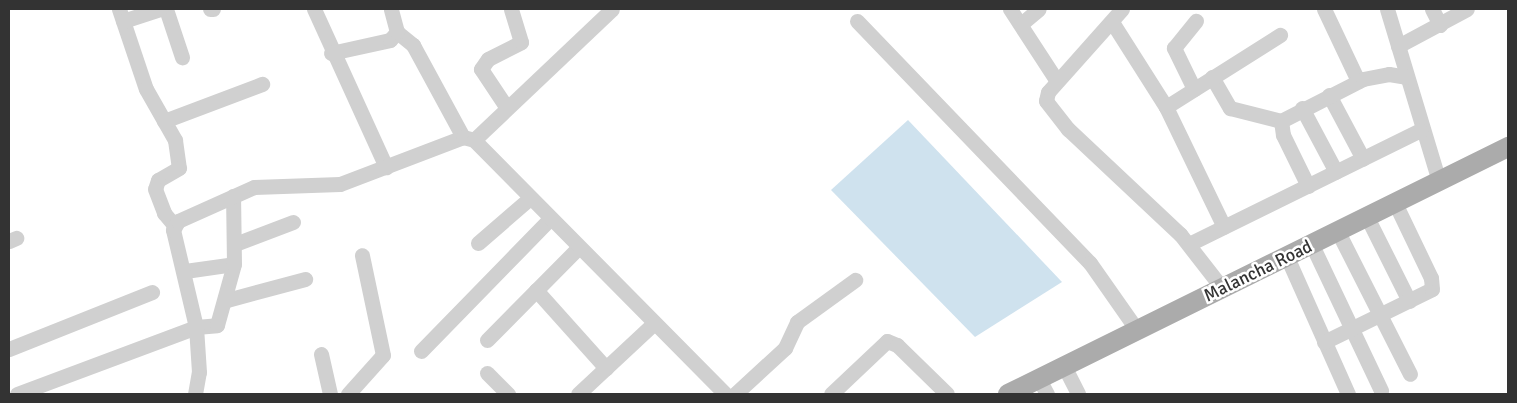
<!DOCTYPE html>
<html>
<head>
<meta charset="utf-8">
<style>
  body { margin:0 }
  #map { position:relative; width:1517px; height:403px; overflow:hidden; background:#fff; font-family:Signika,sans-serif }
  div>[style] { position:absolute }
  .water>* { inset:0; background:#cfe2ee }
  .minor>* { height:15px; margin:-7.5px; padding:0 7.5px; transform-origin:7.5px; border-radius:7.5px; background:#d0d0d0 }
  .major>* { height:20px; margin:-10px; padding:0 10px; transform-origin:10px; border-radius:10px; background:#ababab }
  span { translate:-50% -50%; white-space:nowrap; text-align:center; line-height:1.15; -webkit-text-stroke:5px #fff; paint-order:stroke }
  .street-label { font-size:18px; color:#333 }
  .frame { position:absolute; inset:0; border:10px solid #333; pointer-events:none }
</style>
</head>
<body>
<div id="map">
  <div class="water">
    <div style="clip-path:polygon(908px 120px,1062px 282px,975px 337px,831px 190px)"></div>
  </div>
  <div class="minor">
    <div style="left:119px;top:9px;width:84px;rotate:71.4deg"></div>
    <div style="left:146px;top:89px;width:59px;rotate:60.4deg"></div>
    <div style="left:175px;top:140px;width:28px;rotate:82deg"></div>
    <div style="left:179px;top:168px;width:24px;rotate:150deg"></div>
    <div style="left:158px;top:180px;width:9px;rotate:108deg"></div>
    <div style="left:155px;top:189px;width:26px;rotate:69deg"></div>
    <div style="left:164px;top:213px;width:16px;rotate:50deg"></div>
    <div style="left:166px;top:9px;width:51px;rotate:71.6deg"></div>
    <div style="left:210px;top:9px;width:3px"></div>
    <div style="left:314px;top:9px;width:174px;rotate:65.5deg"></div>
    <div style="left:1010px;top:9px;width:86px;rotate:56.9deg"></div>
    <div style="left:1122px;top:9px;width:111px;rotate:131.7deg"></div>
    <div style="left:1048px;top:92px;width:9px;rotate:103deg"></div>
    <div style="left:1046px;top:101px;width:36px;rotate:52deg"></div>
    <div style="left:1068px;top:129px;width:154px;rotate:43.2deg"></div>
    <div style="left:1180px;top:234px;width:68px;rotate:52.1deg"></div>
    <div style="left:1324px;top:9px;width:80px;rotate:64.7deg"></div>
    <div style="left:1387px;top:9px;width:180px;rotate:73.2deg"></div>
    <div style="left:1432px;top:9px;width:18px;rotate:63deg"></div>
    <div style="left:123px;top:21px;width:38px;rotate:-18deg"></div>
    <div style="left:857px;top:21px;width:336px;rotate:46.1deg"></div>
    <div style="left:1090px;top:263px;width:82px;rotate:55deg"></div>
    <div style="left:1112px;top:22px;width:101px;rotate:57.6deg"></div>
    <div style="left:1166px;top:107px;width:133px;rotate:64.2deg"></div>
    <div style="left:1021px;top:24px;width:23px;rotate:-40deg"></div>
    <div style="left:397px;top:32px;width:21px;rotate:39deg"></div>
    <div style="left:413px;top:45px;width:105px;rotate:61.5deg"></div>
    <div style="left:1398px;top:46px;width:78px;rotate:-28.2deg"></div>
    <div style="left:331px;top:53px;width:60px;rotate:-12.4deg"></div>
    <div style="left:390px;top:40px;width:11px;rotate:-49deg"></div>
    <div style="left:397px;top:32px;width:24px;rotate:-105deg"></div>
    <div style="left:1212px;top:77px;width:36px;rotate:60deg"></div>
    <div style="left:1230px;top:108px;width:53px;rotate:14.3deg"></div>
    <div style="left:1194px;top:89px;width:46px;rotate:-116deg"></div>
    <div style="left:1174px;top:48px;width:35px;rotate:-51deg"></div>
    <div style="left:1329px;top:95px;width:72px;rotate:62deg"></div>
    <div style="left:1166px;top:107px;width:135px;rotate:-32.3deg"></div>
    <div style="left:507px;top:108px;width:47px;rotate:-123.7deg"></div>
    <div style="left:481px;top:69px;width:12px;rotate:-55deg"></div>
    <div style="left:488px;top:59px;width:37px;rotate:-27deg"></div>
    <div style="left:521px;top:42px;width:34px;rotate:-107deg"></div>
    <div style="left:1302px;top:108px;width:72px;rotate:62deg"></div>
    <div style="left:164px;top:121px;width:105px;rotate:-20.7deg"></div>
    <div style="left:474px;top:140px;width:190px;rotate:-43.5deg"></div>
    <div style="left:1308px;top:186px;width:57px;rotate:-116.1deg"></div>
    <div style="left:1283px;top:135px;width:14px;rotate:-98deg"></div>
    <div style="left:1281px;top:121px;width:92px;rotate:-27.1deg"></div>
    <div style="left:1363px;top:79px;width:26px;rotate:-11deg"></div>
    <div style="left:1389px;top:74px;width:17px;rotate:10deg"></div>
    <div style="left:1367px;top:217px;width:94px;rotate:63.4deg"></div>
    <div style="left:1338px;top:232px;width:159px;rotate:63.1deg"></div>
    <div style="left:9px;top:241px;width:8px;rotate:-23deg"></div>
    <div style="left:478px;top:243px;width:69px;rotate:-40.9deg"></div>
    <div style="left:235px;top:244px;width:62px;rotate:-20.8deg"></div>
    <div style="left:1189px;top:244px;width:258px;rotate:-26.2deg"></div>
    <div style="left:1312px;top:245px;width:161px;rotate:64.6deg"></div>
    <div style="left:1287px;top:257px;width:150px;rotate:66deg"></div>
    <div style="left:185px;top:271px;width:49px;rotate:-8.1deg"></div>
    <div style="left:536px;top:290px;width:105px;rotate:48.1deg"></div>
    <div style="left:227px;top:300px;width:81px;rotate:-15.1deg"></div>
    <div style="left:487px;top:340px;width:129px;rotate:-45.3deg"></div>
    <div style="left:1324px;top:342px;width:120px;rotate:-26.1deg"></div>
    <div style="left:1432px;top:289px;width:11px;rotate:-95deg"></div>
    <div style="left:1431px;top:278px;width:83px;rotate:-115.6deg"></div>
    <div style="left:9px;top:349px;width:154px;rotate:-21.7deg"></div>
    <div style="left:421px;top:351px;width:185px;rotate:-45.7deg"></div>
    <div style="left:321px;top:354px;width:41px;rotate:77.3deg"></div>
    <div style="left:1064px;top:366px;width:31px;rotate:63deg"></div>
    <div style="left:487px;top:373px;width:30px;rotate:45deg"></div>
    <div style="left:1039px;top:379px;width:17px;rotate:62deg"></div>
    <div style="left:17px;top:394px;width:191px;rotate:-20.5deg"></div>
    <div style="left:196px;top:327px;width:21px;rotate:-5deg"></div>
    <div style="left:217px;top:325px;width:63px;rotate:-74.4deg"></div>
    <div style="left:234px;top:264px;width:68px;rotate:-90.8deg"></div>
    <div style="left:195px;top:394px;width:22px;rotate:-80deg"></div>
    <div style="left:199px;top:372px;width:45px;rotate:-93.8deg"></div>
    <div style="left:196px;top:327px;width:100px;rotate:-103.3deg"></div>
    <div style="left:173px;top:230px;width:10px;rotate:-61deg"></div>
    <div style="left:178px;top:221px;width:83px;rotate:-24.1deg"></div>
    <div style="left:254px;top:187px;width:86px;rotate:-2deg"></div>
    <div style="left:340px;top:184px;width:132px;rotate:-20.9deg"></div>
    <div style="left:463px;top:137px;width:11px;rotate:15deg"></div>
    <div style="left:474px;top:140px;width:357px;rotate:45.3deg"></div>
    <div style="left:348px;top:394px;width:52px;rotate:-48.1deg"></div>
    <div style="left:383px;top:355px;width:102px;rotate:-101.9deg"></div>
    <div style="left:578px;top:394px;width:103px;rotate:-43deg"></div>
    <div style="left:735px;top:394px;width:68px;rotate:-42.6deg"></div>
    <div style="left:785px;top:348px;width:29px;rotate:-65deg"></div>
    <div style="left:797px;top:322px;width:72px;rotate:-35.9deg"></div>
    <div style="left:831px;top:394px;width:77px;rotate:-43.4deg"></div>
    <div style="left:887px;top:341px;width:11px;rotate:22deg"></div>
    <div style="left:897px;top:345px;width:70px;rotate:44.4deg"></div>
  </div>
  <div class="major">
    <div style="left:1008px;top:394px;width:558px;rotate:-26.29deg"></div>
  </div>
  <div class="street-label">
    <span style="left:1258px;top:271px;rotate:-26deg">Malancha Road</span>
  </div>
  <div class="frame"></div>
</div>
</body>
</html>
